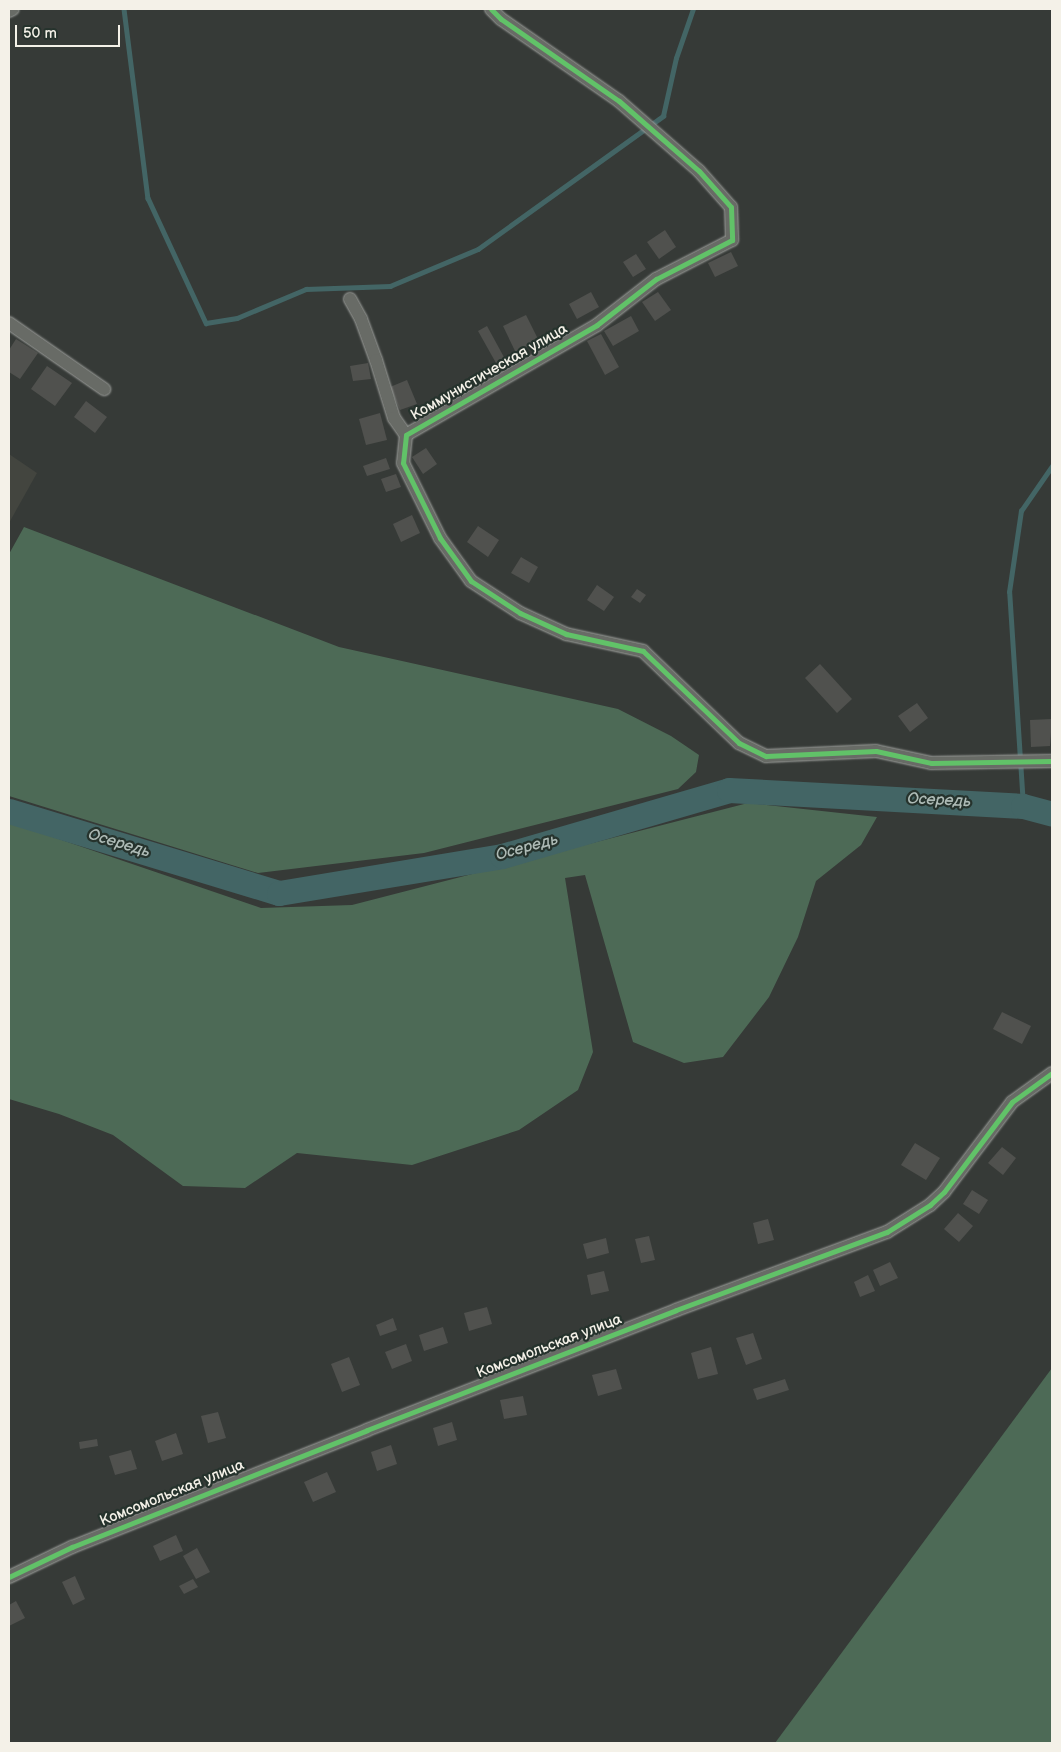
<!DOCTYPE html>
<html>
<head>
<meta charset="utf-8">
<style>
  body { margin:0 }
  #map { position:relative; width:1061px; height:1752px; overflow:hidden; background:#363a37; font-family:"Balsamiq Sans",sans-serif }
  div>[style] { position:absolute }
  .built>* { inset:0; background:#43453f }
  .green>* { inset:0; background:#4d6a56 }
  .stream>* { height:4.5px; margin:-2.25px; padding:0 2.25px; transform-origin:2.25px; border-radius:2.25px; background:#436565 }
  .river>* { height:25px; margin:-12.5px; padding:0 12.5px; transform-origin:12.5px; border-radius:12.5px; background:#436565 }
  .building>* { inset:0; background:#50514e }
  .roads { filter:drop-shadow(0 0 1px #9c9e9b) drop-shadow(0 0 1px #9c9e9b) }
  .street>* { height:12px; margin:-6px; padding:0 6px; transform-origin:6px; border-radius:6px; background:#686b66 }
  .cycleway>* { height:5px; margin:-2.5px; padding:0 2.5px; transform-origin:2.5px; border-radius:2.5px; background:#61c268 }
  span { translate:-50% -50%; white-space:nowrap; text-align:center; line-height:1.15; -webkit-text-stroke:4.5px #26332d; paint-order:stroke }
  .street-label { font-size:15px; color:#f4f1e8 }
  .water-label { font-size:16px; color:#aebbb6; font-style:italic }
  .frame { position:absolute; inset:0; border:10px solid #f4f1e8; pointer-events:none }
  .scale { position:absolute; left:15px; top:25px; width:105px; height:22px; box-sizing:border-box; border:2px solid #f4f1e8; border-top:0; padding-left:6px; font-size:15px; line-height:18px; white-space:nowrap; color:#f4f1e8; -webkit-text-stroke:4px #26332d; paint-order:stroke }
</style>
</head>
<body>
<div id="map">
  <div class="built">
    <div style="clip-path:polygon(9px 454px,37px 473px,9px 523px)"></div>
  </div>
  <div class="green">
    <div style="clip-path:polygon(24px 527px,339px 647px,618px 709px,671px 736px,699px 755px,696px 772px,678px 789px,424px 853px,258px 873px,9px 796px,9px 554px)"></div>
    <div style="clip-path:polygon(748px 803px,877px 817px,861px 845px,816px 881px,798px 937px,769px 997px,723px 1057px,684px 1063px,633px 1042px,585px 875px,565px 878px,593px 1052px,578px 1090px,519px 1130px,412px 1165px,297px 1153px,245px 1188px,183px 1186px,113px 1135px,59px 1114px,9px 1099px,9px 822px,261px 908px,352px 905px)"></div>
    <div style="clip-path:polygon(1052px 1368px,1052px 1743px,775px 1743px)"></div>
  </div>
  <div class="stream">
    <div style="left:124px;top:9px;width:191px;rotate:82.8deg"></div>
    <div style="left:148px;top:198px;width:138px;rotate:65.1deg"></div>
    <div style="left:206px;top:323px;width:31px;rotate:-9deg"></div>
    <div style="left:237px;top:318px;width:75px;rotate:-22.8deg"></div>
    <div style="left:306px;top:289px;width:84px;rotate:-2deg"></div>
    <div style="left:390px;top:286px;width:95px;rotate:-22.8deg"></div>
    <div style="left:478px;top:249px;width:228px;rotate:-35.7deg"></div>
    <div style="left:663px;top:116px;width:59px;rotate:-77.4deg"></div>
    <div style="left:676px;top:58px;width:52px;rotate:-70.9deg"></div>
    <div style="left:1023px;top:806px;width:214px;rotate:-93.7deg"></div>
    <div style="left:1009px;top:592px;width:82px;rotate:-81.6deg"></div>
    <div style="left:1021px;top:511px;width:55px;rotate:-55.4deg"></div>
  </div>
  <div class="river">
    <div style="left:9px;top:811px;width:282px;rotate:16.9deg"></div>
    <div style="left:279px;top:893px;width:226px;rotate:-9.4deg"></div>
    <div style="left:502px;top:856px;width:236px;rotate:-16.2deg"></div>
    <div style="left:729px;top:790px;width:294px;rotate:3.1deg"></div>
    <div style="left:1023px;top:806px;width:30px;rotate:15deg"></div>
  </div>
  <div class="building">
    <div style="clip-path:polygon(665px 230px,676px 247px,659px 259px,647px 242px)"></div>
    <div style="clip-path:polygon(731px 252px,738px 266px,715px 277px,708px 263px)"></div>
    <div style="clip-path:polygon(636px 254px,646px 269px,633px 277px,623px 262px)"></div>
    <div style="clip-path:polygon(591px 292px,599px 307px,577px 319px,569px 304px)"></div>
    <div style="clip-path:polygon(658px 292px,671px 310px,655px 321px,642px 302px)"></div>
    <div style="clip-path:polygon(526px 315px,539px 341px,516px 353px,503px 326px)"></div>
    <div style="clip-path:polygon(631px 316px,639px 331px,613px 346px,604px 331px)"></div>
    <div style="clip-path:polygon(487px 326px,505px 359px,496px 363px,478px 331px)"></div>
    <div style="clip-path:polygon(601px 334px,619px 367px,605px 375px,587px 341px)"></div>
    <div style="clip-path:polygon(16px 339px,38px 353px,20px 379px,9px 372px,9px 350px)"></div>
    <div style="clip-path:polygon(368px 363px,371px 379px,353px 381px,350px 366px)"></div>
    <div style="clip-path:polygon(47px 366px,72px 383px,55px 406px,31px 389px)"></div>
    <div style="clip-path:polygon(407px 380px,417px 404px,400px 410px,390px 387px)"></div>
    <div style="clip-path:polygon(86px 401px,107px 417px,95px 433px,74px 417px)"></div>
    <div style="clip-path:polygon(380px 413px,387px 440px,366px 445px,359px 419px)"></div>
    <div style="clip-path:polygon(426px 448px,437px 464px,423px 474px,412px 457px)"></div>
    <div style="clip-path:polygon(386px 458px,390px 469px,367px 476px,363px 466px)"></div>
    <div style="clip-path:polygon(396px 474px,401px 487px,386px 492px,381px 479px)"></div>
    <div style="clip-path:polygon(412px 515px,420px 533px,401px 542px,393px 524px)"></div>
    <div style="clip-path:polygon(478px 526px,499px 540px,488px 557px,467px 542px)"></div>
    <div style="clip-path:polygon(521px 557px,538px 567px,529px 583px,511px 573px)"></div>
    <div style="clip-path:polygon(597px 585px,614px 597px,604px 611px,587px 600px)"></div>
    <div style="clip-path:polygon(637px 589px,646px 595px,640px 603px,631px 597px)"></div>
    <div style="clip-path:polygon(820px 664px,852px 699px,837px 713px,805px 678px)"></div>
    <div style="clip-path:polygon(917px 703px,928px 718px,910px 732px,898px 716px)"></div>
    <div style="clip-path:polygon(1052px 719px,1050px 746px,1031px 747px,1030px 720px)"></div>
    <div style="clip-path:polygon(1002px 1012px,1031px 1026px,1022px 1044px,993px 1029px)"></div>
    <div style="clip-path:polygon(915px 1143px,940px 1158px,926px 1180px,901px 1165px)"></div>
    <div style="clip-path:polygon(1002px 1147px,1016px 1158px,1003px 1175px,988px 1163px)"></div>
    <div style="clip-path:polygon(972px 1190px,988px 1200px,979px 1214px,963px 1204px)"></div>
    <div style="clip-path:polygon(958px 1213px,973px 1226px,959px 1242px,944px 1229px)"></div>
    <div style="clip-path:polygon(768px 1219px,774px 1240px,758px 1244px,753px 1223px)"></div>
    <div style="clip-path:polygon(649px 1236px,655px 1260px,641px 1263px,635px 1239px)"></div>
    <div style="clip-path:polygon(606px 1238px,609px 1253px,587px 1259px,583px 1244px)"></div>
    <div style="clip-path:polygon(890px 1262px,898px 1278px,880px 1286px,873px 1270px)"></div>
    <div style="clip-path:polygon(604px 1271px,609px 1291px,591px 1295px,587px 1275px)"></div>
    <div style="clip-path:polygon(868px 1275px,875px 1291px,860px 1297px,854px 1282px)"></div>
    <div style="clip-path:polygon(487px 1307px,492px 1324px,469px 1331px,464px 1313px)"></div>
    <div style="clip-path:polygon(393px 1318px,397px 1330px,380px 1336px,376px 1325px)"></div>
    <div style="clip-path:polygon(443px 1327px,448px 1343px,424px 1351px,419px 1335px)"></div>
    <div style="clip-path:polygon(753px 1333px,762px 1359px,746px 1365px,736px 1338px)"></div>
    <div style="clip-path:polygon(406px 1344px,412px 1361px,392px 1369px,385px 1352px)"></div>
    <div style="clip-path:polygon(711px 1347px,718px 1374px,698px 1379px,691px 1353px)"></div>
    <div style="clip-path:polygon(349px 1357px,360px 1385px,342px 1392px,331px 1364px)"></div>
    <div style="clip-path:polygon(616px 1369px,622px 1389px,598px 1396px,592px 1375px)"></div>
    <div style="clip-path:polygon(785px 1379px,789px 1390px,757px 1400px,753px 1389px)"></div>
    <div style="clip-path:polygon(523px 1396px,527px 1415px,504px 1419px,500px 1400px)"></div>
    <div style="clip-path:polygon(218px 1412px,226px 1438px,208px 1443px,201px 1416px)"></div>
    <div style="clip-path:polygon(452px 1422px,457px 1440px,438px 1446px,433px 1428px)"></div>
    <div style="clip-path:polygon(176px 1433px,183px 1454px,162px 1461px,155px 1441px)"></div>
    <div style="clip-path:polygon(97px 1439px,98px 1446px,80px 1449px,79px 1442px)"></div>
    <div style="clip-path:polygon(391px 1445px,397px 1464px,377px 1471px,371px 1452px)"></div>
    <div style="clip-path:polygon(131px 1450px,137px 1469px,115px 1475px,109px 1456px)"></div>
    <div style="clip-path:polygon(327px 1472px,336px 1492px,313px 1502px,304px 1482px)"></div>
    <div style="clip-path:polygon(176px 1535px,183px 1551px,160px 1561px,153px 1546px)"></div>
    <div style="clip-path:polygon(197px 1548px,210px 1572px,196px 1579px,183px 1556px)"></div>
    <div style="clip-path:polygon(75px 1576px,85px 1599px,73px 1605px,62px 1582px)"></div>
    <div style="clip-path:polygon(193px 1579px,198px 1587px,184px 1594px,179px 1586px)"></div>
    <div style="clip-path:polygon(16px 1601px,25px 1618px,9px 1626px,9px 1605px)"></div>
  </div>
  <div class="roads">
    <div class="street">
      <div style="left:491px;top:9px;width:14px;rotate:45deg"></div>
      <div style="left:501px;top:19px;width:144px;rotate:34.8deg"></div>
      <div style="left:619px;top:101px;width:106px;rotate:41.2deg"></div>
      <div style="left:699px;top:171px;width:48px;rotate:48.4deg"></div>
      <div style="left:731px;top:207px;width:33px;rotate:88deg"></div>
      <div style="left:732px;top:240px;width:85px;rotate:152.8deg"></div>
      <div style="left:656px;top:279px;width:75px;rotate:142.1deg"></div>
      <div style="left:597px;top:325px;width:220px;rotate:150.1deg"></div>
      <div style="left:406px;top:435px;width:28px;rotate:96deg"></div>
      <div style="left:403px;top:463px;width:84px;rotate:63.7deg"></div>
      <div style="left:440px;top:538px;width:53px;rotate:54.2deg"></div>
      <div style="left:471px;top:581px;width:59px;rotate:33.1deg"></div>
      <div style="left:520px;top:613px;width:51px;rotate:24.5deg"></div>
      <div style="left:566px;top:634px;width:79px;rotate:12.4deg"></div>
      <div style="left:643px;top:651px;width:133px;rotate:43.8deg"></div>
      <div style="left:739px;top:743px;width:30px;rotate:26deg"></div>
      <div style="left:766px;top:756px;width:110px;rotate:-2.6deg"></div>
      <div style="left:876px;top:751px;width:56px;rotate:12.3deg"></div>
      <div style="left:931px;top:763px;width:121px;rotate:-0.9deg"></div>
      <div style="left:9px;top:11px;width:4px;rotate:-27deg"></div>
      <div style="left:350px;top:299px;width:23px;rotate:61deg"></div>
      <div style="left:361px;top:319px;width:44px;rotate:69.9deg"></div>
      <div style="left:376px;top:360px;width:61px;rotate:72.8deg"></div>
      <div style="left:394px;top:418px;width:21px;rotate:55deg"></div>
      <div style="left:9px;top:323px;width:116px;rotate:34.8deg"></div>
      <div style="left:9px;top:1577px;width:70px;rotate:-25.5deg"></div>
      <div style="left:72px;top:1547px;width:317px;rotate:-21.6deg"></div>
      <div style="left:367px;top:1430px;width:331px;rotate:-21.2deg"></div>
      <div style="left:676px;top:1310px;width:225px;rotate:-20.3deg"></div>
      <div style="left:887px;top:1232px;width:51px;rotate:-32.1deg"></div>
      <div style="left:930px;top:1205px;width:19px;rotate:-43deg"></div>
      <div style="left:944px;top:1192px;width:113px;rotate:-52.9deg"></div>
      <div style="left:1012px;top:1102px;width:49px;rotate:-35.9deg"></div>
    </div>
  </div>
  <div class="cycleway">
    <div style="left:491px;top:9px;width:14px;rotate:45deg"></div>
    <div style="left:501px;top:19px;width:144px;rotate:34.8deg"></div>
    <div style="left:619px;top:101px;width:106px;rotate:41.2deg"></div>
    <div style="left:699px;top:171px;width:48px;rotate:48.4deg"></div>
    <div style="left:731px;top:207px;width:33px;rotate:88deg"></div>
    <div style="left:732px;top:240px;width:85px;rotate:152.8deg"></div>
    <div style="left:656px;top:279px;width:75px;rotate:142.1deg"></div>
    <div style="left:597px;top:325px;width:220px;rotate:150.1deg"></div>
    <div style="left:406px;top:435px;width:28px;rotate:96deg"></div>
    <div style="left:403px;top:463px;width:84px;rotate:63.7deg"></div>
    <div style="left:440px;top:538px;width:53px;rotate:54.2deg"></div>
    <div style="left:471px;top:581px;width:59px;rotate:33.1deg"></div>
    <div style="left:520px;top:613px;width:51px;rotate:24.5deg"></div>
    <div style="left:566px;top:634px;width:79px;rotate:12.4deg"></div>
    <div style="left:643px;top:651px;width:133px;rotate:43.8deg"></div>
    <div style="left:739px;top:743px;width:30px;rotate:26deg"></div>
    <div style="left:766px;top:756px;width:110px;rotate:-2.6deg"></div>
    <div style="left:876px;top:751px;width:56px;rotate:12.3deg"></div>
    <div style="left:931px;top:763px;width:121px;rotate:-0.9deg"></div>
    <div style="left:9px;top:1577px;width:70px;rotate:-25.5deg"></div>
    <div style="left:72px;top:1547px;width:317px;rotate:-21.6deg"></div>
    <div style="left:367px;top:1430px;width:331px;rotate:-21.2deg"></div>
    <div style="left:676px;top:1310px;width:225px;rotate:-20.3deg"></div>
    <div style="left:887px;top:1232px;width:51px;rotate:-32.1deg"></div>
    <div style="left:930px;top:1205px;width:19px;rotate:-43deg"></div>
    <div style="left:944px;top:1192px;width:113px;rotate:-52.9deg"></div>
    <div style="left:1012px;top:1102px;width:49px;rotate:-35.9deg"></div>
  </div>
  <div class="street-label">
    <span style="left:489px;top:372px;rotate:-30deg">Коммунистическая улица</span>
    <span style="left:549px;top:1346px;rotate:-21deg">Комсомольская улица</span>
    <span style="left:172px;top:1493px;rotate:-22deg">Комсомольская улица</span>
  </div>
  <div class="water-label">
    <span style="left:939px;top:801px;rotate:3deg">Осередь</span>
    <span style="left:119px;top:844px;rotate:17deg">Осередь</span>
    <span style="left:527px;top:848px;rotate:-15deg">Осередь</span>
  </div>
  <div class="frame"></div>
  <div class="scale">50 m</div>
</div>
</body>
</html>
